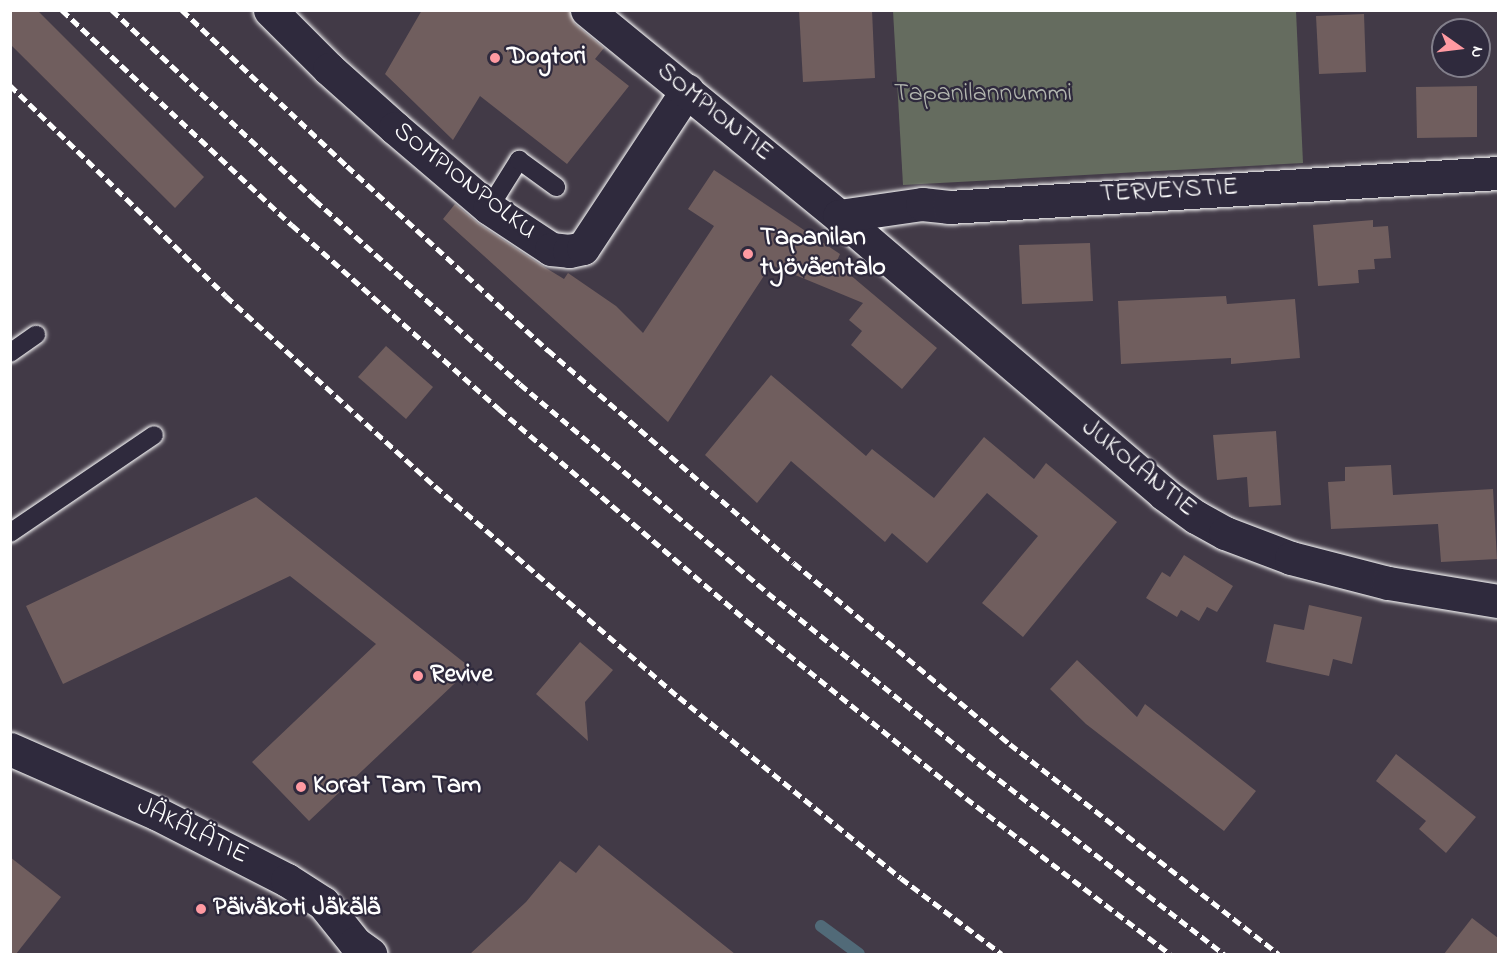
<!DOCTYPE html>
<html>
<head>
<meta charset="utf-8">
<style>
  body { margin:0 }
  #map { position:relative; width:1509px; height:965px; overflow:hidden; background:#423a47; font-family:"Indie Flower",sans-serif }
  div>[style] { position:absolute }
  .green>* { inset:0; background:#656c5f }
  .stream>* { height:12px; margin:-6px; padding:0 6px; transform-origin:6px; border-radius:6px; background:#516a78 }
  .building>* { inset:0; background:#705e5e }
  .roads { filter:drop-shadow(0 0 2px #fff) drop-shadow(0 0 2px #fff) }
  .lane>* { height:18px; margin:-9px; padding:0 9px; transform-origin:9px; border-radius:9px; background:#2f2a3d }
  .street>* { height:33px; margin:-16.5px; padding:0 16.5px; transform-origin:16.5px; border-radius:16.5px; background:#2f2a3d }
  .rail>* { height:4.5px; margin-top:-2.25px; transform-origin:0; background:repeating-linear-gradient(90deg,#fff 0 9px,transparent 0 13.5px) }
  .dots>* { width:16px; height:16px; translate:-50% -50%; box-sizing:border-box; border:3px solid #2f2a3d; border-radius:50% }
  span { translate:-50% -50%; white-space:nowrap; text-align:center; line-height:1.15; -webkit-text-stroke:4.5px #2f2a3d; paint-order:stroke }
  .poi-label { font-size:26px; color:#fff; font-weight:700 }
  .left { translate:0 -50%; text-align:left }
  .park-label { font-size:26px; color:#b2b6af }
  .street-label { font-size:26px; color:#fff }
  .frame { position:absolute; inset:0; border:12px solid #fff; pointer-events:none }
  .north { position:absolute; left:1431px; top:18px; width:60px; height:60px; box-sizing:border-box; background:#2f2a3d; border:2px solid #827f8b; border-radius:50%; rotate:104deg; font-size:16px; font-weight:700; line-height:24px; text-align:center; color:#fff }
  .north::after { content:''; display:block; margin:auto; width:21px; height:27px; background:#ff9aa2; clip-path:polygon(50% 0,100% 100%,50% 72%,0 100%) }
</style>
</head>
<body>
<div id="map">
  <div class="green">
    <div style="clip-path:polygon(893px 11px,1296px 11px,1303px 163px,903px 185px)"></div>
  </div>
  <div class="stream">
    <div style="left:821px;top:926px;width:47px;rotate:36.4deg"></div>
  </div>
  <div class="building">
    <div style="clip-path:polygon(10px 10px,37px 10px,204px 177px,175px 208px,10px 44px)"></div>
    <div style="clip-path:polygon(422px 10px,569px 10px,575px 24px,604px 48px,595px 59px,629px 86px,567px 164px,480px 96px,453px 140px,385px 74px)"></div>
    <div style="clip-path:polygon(799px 10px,872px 10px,875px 78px,803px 82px)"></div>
    <div style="clip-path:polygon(1364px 14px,1366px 72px,1319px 74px,1316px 16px)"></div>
    <div style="clip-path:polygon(1477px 86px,1477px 137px,1417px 138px,1416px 87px)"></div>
    <div style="clip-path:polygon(714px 170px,840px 254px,836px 263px,937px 348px,902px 389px,851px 345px,862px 331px,849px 320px,863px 303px,771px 265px,668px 422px,443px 219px,455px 204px,479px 224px,541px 265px,564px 279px,568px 273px,616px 306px,643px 333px,714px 226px,688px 209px)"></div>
    <div style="clip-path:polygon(1373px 220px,1373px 227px,1388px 226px,1391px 258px,1374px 259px,1375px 269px,1358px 270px,1359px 283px,1318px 286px,1313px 225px)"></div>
    <div style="clip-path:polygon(1090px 243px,1093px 301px,1022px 304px,1019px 245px)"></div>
    <div style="clip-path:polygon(1226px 296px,1227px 304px,1295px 299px,1300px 358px,1231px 364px,1231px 358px,1121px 364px,1118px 301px)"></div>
    <div style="clip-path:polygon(386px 346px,433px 387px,406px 419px,358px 377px)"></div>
    <div style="clip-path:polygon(771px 375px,866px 456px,872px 449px,934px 498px,984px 437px,1034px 479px,1046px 463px,1117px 522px,1023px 637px,982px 603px,1038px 536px,987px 493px,927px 563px,892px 533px,885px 542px,791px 461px,757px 503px,705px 455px)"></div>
    <div style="clip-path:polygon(1276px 431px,1281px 505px,1249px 507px,1247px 477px,1217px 480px,1213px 435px)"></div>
    <div style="clip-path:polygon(1391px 465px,1393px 495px,1493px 489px,1497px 559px,1441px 562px,1438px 524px,1331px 529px,1328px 482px,1345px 481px,1345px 467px)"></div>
    <div style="clip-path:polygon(256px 497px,471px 668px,309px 821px,252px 762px,376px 644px,290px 576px,63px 684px,26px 606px)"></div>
    <div style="clip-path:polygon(1184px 555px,1233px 586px,1217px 612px,1207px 607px,1199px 621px,1181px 610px,1177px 617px,1146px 598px,1162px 572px,1170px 577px)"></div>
    <div style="clip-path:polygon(1309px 605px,1362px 617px,1352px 664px,1333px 659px,1329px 676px,1266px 662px,1274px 624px,1304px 630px)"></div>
    <div style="clip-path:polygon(580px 642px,613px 670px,585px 702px,588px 741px,536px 694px)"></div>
    <div style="clip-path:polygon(1077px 660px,1137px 717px,1145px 704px,1256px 791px,1224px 831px,1086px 724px,1050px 689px)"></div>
    <div style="clip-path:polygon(1396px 754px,1476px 817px,1446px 853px,1419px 829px,1426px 821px,1376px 781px)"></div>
    <div style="clip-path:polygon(599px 845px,735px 954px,470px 954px,526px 902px,560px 861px,576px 873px)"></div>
    <div style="clip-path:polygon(10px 857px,61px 897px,16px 954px,10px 954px)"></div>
    <div style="clip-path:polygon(1472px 918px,1498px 938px,1498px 954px,1444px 954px)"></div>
  </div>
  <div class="roads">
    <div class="lane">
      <div style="left:489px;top:208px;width:57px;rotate:-58deg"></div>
      <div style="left:519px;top:160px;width:46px;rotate:36.1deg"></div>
      <div style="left:10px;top:353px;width:32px;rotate:-35deg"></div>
      <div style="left:10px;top:533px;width:174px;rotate:-34.2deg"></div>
    </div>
    <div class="street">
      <div style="left:270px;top:10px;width:83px;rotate:45deg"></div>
      <div style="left:329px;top:69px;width:89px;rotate:41.8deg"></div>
      <div style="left:395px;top:128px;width:123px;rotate:40.4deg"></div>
      <div style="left:489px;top:208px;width:74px;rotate:33.5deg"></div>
      <div style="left:551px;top:249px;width:18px;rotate:6deg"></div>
      <div style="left:569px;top:251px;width:14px;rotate:-12deg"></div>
      <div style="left:583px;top:248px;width:189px;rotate:-56.6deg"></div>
      <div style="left:587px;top:10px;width:325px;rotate:39.3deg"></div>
      <div style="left:839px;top:216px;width:428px;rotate:40.5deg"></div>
      <div style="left:1164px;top:494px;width:39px;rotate:36deg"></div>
      <div style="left:1196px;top:517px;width:33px;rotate:29deg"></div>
      <div style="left:1225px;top:533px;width:71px;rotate:20.7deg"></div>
      <div style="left:1291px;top:558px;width:100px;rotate:14.5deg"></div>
      <div style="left:1388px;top:583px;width:111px;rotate:9.3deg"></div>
      <div style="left:839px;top:216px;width:84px;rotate:-8.2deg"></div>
      <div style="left:922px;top:204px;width:27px;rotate:6deg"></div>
      <div style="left:949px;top:207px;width:550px;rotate:-3.54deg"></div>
      <div style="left:10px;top:749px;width:159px;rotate:23.7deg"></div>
      <div style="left:156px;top:813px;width:147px;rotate:27.1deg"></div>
      <div style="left:287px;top:880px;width:43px;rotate:32.6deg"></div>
      <div style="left:323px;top:903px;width:51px;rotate:51.3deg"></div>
      <div style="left:355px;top:943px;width:19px;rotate:36deg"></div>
    </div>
  </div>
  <div class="rail">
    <div style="left:62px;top:10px;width:315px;rotate:43.1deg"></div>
    <div style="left:292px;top:225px;width:277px;rotate:41.6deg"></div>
    <div style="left:499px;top:409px;width:325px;rotate:40.5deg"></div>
    <div style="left:746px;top:620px;width:283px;rotate:39deg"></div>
    <div style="left:966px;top:798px;width:257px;rotate:37.4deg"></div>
    <div style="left:112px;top:10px;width:278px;rotate:43.1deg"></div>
    <div style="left:315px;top:200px;width:275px;rotate:41.9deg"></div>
    <div style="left:520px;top:384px;width:324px;rotate:40.1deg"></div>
    <div style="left:768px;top:593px;width:283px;rotate:39deg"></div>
    <div style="left:988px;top:771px;width:299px;rotate:37.8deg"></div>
    <div style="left:182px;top:10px;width:227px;rotate:43.4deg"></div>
    <div style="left:347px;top:166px;width:273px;rotate:42.5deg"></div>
    <div style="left:548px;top:350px;width:325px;rotate:40.9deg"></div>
    <div style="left:794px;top:563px;width:282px;rotate:40deg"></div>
    <div style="left:1010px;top:744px;width:341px;rotate:38deg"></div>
    <div style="left:10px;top:85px;width:302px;rotate:44.3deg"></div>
    <div style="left:226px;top:296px;width:282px;rotate:42.3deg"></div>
    <div style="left:435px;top:486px;width:323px;rotate:40.9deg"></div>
    <div style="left:679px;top:697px;width:286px;rotate:39.2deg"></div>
    <div style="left:901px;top:878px;width:126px;rotate:37deg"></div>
  </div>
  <div class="dots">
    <div style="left:495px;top:58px;background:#ff9aa2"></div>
    <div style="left:748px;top:254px;background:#ff9aa2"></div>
    <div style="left:418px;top:676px;background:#ff9aa2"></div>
    <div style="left:301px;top:787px;background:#ff9aa2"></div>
    <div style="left:201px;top:909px;background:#ff9aa2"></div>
  </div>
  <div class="poi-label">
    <span class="left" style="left:507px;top:58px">Dogtori</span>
    <span class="left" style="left:760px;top:254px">Tapanilan<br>työväentalo</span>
    <span class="left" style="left:430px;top:676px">Revive</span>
    <span class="left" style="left:313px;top:787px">Korat Tam Tam</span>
    <span class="left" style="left:213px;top:909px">Päiväkoti Jäkälä</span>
  </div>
  <div class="park-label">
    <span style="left:983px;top:95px">Tapanilannummi</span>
  </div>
  <div class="street-label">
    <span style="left:714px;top:113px;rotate:39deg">SOMPIONTIE</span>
    <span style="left:464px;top:182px;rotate:38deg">SOMPIONPOLKU</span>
    <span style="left:1169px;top:192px;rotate:-3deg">TERVEYSTIE</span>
    <span style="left:1138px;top:469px;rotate:39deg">JUKOLANTIE</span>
    <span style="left:192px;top:832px;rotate:26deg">JÄKÄLÄTIE</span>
  </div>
  <div class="frame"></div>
  <div class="north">N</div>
</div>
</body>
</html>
